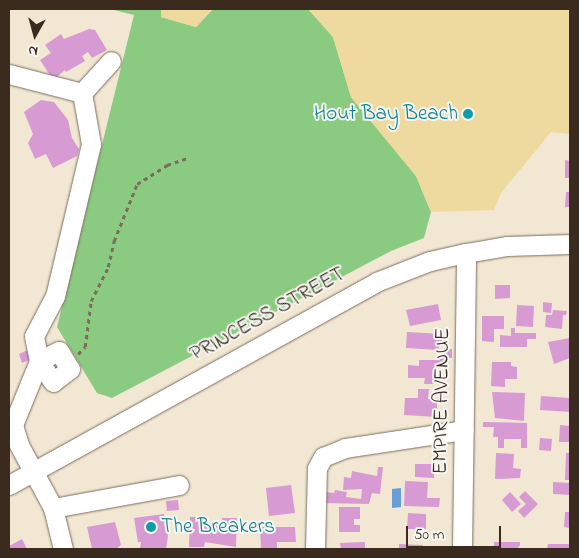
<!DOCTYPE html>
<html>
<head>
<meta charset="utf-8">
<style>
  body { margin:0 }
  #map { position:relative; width:579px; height:558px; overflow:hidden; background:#f2e7d3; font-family:"Indie Flower",sans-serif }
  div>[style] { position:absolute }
  .green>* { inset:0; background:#8bca81 }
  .sand>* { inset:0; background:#eeda9e }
  .water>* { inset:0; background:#679ed5 }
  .building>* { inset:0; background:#d79ad3 }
  .path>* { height:2.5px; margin-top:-1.25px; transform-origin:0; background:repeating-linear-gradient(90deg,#7b6c5d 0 4px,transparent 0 8px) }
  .roads { filter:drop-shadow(0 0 1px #7b6c5d) drop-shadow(0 0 1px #7b6c5d) }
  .minor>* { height:19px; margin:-9.5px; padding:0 9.5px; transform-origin:9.5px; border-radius:9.5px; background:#fff }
  .dots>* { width:14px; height:14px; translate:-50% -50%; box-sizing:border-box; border:2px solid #f6f6f2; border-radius:50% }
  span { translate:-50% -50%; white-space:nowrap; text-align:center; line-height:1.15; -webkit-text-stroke:4px #f6f6f2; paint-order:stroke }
  .culture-label { font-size:21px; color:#0d838f }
  .right { translate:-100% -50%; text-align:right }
  .left { translate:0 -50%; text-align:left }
  .street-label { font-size:21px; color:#3b2a1e }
  .frame { position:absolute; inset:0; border:10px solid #3b2a1e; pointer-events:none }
  .north { position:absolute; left:10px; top:10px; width:50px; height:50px; -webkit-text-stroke:4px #f6f6f2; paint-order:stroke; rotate:187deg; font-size:14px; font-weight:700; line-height:20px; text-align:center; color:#3b2a1e }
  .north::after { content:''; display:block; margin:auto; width:18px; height:22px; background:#3b2a1e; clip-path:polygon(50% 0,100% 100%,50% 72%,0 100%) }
  .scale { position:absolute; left:406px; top:526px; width:95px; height:22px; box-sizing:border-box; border:2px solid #3b2a1e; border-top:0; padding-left:6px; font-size:15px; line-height:18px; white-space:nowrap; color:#3b2a1e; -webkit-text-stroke:4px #f6f6f2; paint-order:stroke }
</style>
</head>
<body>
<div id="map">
  <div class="green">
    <div style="clip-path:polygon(110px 9px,161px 9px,161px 17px,196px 27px,213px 9px,308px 9px,333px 37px,351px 97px,416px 176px,431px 212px,424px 238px,391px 251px,112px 398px,97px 393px,57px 327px,134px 15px)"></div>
  </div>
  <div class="sand">
    <div style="clip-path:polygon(161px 9px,213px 9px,196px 27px,161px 17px)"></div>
    <div style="clip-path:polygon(308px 9px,570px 9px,570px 134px,551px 132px,501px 193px,494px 210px,431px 212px,416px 176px,351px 97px,333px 37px)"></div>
  </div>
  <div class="water">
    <div style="clip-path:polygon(401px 488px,401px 507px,392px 508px,392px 489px)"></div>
  </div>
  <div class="building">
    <div style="clip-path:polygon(89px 29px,95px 30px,107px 50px,92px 58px,88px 52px,82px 56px,85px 61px,66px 72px,65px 70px,53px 80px,40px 60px,51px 53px,45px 45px,61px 34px,64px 39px)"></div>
    <div style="clip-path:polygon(41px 100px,54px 102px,68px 120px,72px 138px,79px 149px,77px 156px,53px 168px,46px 154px,35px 159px,28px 143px,33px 134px,24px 112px)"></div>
    <div style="clip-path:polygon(565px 160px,570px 161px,570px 178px,565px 178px)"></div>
    <div style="clip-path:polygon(566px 192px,570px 192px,570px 207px,565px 207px)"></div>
    <div style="clip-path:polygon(495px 285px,510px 285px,510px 298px,495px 299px)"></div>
    <div style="clip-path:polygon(543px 302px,552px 303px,551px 313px,543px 312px)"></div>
    <div style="clip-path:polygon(438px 304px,441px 320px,410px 326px,406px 310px)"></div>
    <div style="clip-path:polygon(517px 305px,534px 306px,533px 327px,516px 326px)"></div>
    <div style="clip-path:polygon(553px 310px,567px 311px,566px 315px,563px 315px,562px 329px,545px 327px,546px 315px,552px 315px)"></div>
    <div style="clip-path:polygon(482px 316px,504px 316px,504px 329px,494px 329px,494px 342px,482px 341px)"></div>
    <div style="clip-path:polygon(511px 328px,515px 328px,515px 333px,536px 333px,536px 339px,527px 339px,527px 347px,500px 347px,500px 335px,511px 336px)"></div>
    <div style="clip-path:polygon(407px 332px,443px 334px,442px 342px,439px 342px,439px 350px,406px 348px)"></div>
    <div style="clip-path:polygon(570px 338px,570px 358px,554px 364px,548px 342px)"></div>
    <div style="clip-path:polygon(30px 349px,34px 358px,22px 363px,19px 354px)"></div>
    <div style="clip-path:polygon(439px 349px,452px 349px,452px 358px,447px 358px,445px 368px,433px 368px,433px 384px,424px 384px,425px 378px,408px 378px,408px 365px,419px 366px,419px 360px,439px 360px)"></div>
    <div style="clip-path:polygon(492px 362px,511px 362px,511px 366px,517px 367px,517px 379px,505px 379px,505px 387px,491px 386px)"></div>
    <div style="clip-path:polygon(418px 389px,429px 389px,428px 399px,437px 399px,437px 417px,404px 415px,405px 398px,418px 398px)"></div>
    <div style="clip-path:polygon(492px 392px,525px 393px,524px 421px,495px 418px)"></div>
    <div style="clip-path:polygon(541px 396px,570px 398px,570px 412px,540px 410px)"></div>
    <div style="clip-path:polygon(483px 422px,527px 423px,527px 448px,521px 448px,521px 439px,504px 439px,504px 448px,498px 448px,498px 437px,493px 437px,494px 427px,483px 427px)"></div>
    <div style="clip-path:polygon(560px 425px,570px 426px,570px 442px,559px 442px)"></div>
    <div style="clip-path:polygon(540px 438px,552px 439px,551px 451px,539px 450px)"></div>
    <div style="clip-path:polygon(496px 453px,514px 454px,513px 468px,521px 469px,520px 478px,495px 479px)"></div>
    <div style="clip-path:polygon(566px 453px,570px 453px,570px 480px,565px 480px)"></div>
    <div style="clip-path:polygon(415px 464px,434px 464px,434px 478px,415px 477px)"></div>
    <div style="clip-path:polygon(378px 467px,383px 467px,380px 494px,372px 493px,369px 504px,323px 503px,325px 492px,334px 493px,335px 490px,347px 492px,346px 497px,361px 499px,362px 489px,343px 490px,344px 477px,351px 478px,352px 471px,377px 476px)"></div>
    <div style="clip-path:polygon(405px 481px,428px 482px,427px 498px,440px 498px,439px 507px,404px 506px)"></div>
    <div style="clip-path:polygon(553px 482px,570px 483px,570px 495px,553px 494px)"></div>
    <div style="clip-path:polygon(291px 485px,295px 513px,269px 516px,266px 488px)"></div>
    <div style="clip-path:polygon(525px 491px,538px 504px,524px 518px,518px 511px,526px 504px,519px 497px)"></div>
    <div style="clip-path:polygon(510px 492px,521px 504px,512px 512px,502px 500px)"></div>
    <div style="clip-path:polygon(178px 500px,179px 510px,167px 511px,166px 501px)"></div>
    <div style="clip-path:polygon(339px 507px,360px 507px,360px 519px,354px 519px,354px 525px,360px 525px,360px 532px,339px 532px)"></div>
    <div style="clip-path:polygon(565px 512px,570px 512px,570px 528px,564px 527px)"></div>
    <div style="clip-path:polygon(408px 513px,426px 514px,426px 529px,407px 529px)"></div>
    <div style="clip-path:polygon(164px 514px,168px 536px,166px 549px,140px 549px,141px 542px,138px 542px,134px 518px)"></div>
    <div style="clip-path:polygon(190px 517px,204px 517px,204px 523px,222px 523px,222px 518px,237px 518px,236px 547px,205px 542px,204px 547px,189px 547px)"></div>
    <div style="clip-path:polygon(115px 522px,121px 545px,116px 549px,92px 549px,87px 527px)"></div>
    <div style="clip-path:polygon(260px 527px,295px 527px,296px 542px,277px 542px,277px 549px,261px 549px)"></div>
    <div style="clip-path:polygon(22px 539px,27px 549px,9px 549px,9px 546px)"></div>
    <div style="clip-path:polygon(365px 542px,365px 549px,341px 549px,340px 543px)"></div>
    <div style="clip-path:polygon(494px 542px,520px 542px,520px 545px,517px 549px,494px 549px)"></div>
    <div style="clip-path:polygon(399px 544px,423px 545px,423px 549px,399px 549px)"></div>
    <div style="clip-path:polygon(548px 544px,570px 544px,570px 549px,547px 549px)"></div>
  </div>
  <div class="path">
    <div style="left:78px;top:354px;width:10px;rotate:-45deg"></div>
    <div style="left:85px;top:347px;width:46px;rotate:-82.6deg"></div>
    <div style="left:91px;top:301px;width:38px;rotate:-63deg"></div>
    <div style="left:108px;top:267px;width:27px;rotate:-77deg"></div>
    <div style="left:114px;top:241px;width:61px;rotate:-68deg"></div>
    <div style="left:137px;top:184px;width:36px;rotate:-32deg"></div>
    <div style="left:167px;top:165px;width:21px;rotate:-19deg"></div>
  </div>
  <div class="roads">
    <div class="minor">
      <div style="left:9px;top:74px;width:75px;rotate:14.6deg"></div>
      <div style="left:82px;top:93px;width:52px;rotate:80deg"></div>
      <div style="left:91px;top:144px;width:156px;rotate:103.3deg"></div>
      <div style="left:55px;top:296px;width:45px;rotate:117.7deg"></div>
      <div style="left:34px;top:336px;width:25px;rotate:79deg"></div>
      <div style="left:39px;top:361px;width:69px;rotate:112.1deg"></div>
      <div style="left:13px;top:425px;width:21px;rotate:73deg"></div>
      <div style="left:19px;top:445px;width:72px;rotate:61.6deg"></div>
      <div style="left:53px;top:508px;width:42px;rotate:76.3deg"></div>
      <div style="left:82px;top:93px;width:43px;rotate:-47.8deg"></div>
      <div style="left:59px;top:351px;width:21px;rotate:59deg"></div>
      <div style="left:70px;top:369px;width:21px;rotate:143deg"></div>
      <div style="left:53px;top:382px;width:25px;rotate:-124deg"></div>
      <div style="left:39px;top:361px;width:22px;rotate:-27deg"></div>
      <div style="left:9px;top:485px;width:419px;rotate:-28.9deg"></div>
      <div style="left:376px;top:282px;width:58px;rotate:-21.3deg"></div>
      <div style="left:430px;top:261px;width:37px;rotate:-13deg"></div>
      <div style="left:466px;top:253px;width:42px;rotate:-9.7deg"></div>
      <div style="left:507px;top:246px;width:63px;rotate:-1.8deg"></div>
      <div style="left:53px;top:508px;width:128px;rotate:-10.3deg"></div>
      <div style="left:315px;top:549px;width:81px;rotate:-88.6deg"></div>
      <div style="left:317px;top:468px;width:13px;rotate:-61deg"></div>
      <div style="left:323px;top:457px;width:24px;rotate:-22deg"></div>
      <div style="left:345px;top:448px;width:120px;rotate:-8.6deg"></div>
      <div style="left:462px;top:549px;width:296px;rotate:-89.2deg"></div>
    </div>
  </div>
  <div class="dots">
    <div style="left:468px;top:114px;background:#0f9aa8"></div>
    <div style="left:151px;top:527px;background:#0f9aa8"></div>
  </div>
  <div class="culture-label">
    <span class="right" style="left:458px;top:114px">Hout Bay Beach</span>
    <span class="left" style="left:161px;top:527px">The Breakers</span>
  </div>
  <div class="street-label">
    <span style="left:268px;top:315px;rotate:-29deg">PRINCESS STREET</span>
    <span style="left:442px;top:401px;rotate:-89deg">EMPIRE AVENUE</span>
  </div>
  <div class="frame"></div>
  <div class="north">N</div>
  <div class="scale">50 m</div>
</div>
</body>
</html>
